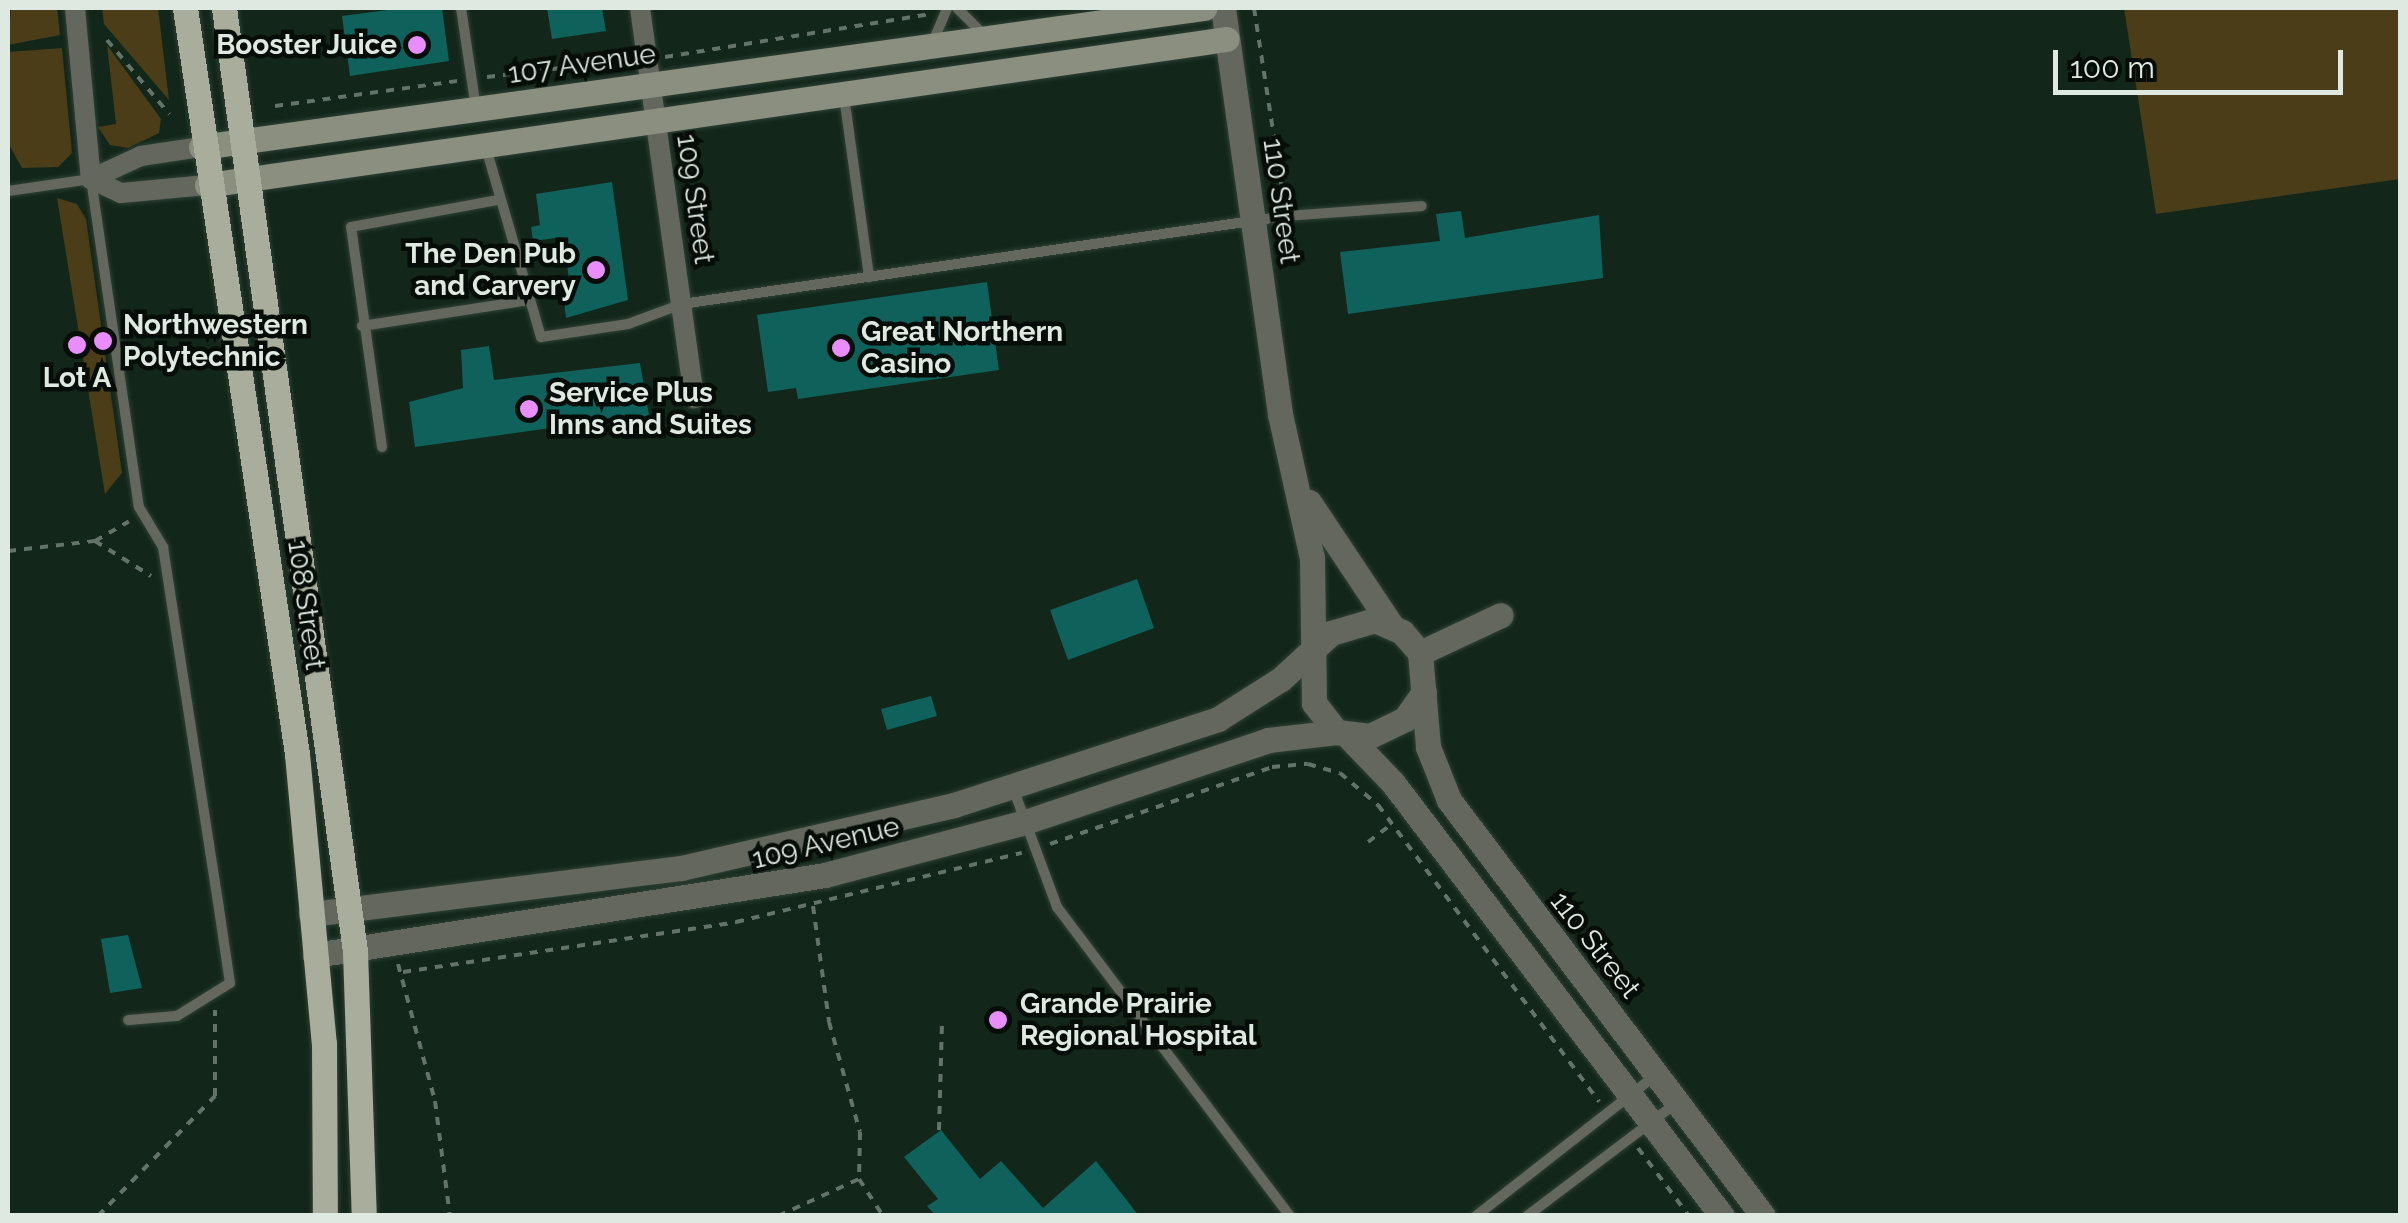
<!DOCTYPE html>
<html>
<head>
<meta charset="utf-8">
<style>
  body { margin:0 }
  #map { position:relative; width:2408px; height:1223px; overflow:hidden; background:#13261a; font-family:Raleway,sans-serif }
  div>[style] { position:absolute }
  .green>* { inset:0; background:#4a3d18 }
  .building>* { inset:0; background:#0f615c }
  .path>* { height:4px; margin-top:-2px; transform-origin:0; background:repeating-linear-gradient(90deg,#637369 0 8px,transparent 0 16px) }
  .roads { filter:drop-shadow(0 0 2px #2f4136) drop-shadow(0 0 2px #2f4136) }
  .service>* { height:10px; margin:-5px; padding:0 5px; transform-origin:5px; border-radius:5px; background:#64675e }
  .minor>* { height:20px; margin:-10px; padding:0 10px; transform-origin:10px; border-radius:10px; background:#64675e }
  .tertiary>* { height:25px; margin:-12.5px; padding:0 12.5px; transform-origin:12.5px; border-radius:12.5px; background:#64675e }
  .secondary>* { height:25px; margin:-12.5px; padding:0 12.5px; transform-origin:12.5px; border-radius:12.5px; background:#8a8f80 }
  .primary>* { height:25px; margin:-12.5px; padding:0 12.5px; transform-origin:12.5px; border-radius:12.5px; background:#a8ae9b }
  .dots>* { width:28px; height:28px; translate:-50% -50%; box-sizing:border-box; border:5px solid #060d08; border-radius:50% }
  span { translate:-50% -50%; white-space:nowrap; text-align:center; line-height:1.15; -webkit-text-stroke:9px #060d08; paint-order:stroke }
  .poi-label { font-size:28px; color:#dee9e1; font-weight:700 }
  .right { translate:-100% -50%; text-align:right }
  .left { translate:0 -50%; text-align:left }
  .street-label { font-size:28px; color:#dee9e1 }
  .frame { position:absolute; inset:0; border:10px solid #dee9e1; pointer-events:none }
  .scale { position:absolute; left:2053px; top:50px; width:290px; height:45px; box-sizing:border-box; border:5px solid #dee9e1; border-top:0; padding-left:12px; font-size:30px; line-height:35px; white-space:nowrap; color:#dee9e1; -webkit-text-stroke:8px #060d08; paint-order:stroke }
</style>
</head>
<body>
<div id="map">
  <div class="green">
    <div style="clip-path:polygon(11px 8px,57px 8px,60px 35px,8px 45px)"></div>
    <div style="clip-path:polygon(102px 8px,158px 8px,169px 100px,104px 24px)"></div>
    <div style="clip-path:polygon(2124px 8px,2400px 8px,2400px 179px,2156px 214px)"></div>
    <div style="clip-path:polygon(107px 45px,161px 119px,159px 133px,128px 148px,110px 145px,98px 127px,116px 124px)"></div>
    <div style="clip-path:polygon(62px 48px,72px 153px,58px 167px,22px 168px,8px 143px,8px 52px)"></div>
    <div style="clip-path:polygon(57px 198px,77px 204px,86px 219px,122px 473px,105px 494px)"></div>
  </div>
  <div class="building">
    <div style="clip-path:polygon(403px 8px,442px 8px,449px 61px,350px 76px,342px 16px)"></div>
    <div style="clip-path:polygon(547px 8px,602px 8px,606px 31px,552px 39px)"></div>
    <div style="clip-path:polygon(612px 182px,628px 300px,566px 318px,564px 301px,572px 300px,563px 237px,533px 241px,531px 227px,540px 225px,536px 194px)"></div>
    <div style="clip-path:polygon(1461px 211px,1465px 238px,1599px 215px,1603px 278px,1348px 314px,1340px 252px,1440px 241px,1436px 214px)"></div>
    <div style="clip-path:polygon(987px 282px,999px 370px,798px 399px,796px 388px,768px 392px,757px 315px)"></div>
    <div style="clip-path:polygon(489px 346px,494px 380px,640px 363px,649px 415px,615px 427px,614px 419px,415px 447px,409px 402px,463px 388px,461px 350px)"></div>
    <div style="clip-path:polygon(1137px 579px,1154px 628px,1068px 660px,1050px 610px)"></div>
    <div style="clip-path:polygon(931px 696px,937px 716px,887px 730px,881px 709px)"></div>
    <div style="clip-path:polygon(128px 935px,142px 988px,110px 993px,101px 939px)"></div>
    <div style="clip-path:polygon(941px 1130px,980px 1179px,1001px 1161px,1043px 1208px,1096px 1161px,1139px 1216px,936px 1216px,927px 1206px,938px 1199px,904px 1157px)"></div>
  </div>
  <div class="path">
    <div style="left:1254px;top:8px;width:195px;rotate:81.2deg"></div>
    <div style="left:107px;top:40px;width:97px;rotate:50deg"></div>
    <div style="left:665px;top:57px;width:269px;rotate:-9.2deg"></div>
    <div style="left:487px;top:77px;width:140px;rotate:-7deg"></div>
    <div style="left:275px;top:106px;width:185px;rotate:-7.8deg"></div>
    <div style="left:95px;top:541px;width:39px;rotate:-30deg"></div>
    <div style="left:8px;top:551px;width:88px;rotate:-6.6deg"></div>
    <div style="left:95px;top:541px;width:66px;rotate:32deg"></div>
    <div style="left:1368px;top:842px;width:30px;rotate:-37deg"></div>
    <div style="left:1050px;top:844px;width:235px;rotate:-19.1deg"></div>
    <div style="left:1272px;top:767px;width:36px;rotate:-5deg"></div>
    <div style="left:1308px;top:764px;width:33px;rotate:16deg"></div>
    <div style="left:1340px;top:773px;width:50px;rotate:40.1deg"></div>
    <div style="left:1378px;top:805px;width:370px;rotate:53.3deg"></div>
    <div style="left:813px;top:906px;width:117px;rotate:82.1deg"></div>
    <div style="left:829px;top:1022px;width:114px;rotate:74.3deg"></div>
    <div style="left:860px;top:1132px;width:47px;rotate:91.2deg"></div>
    <div style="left:859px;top:1179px;width:44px;rotate:57deg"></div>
    <div style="left:398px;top:964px;width:142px;rotate:74.9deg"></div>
    <div style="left:435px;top:1101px;width:116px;rotate:82.6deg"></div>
    <div style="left:403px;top:972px;width:337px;rotate:-8.5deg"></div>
    <div style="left:736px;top:922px;width:294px;rotate:-13.6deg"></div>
    <div style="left:939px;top:1130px;width:107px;rotate:-88.4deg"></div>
    <div style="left:1638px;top:1148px;width:85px;rotate:53.1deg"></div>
    <div style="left:98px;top:1216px;width:168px;rotate:-45.7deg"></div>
    <div style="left:215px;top:1096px;width:86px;rotate:-90deg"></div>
    <div style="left:778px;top:1216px;width:89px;rotate:-24.6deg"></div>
  </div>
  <div class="roads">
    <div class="service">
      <div style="left:461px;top:8px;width:101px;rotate:81.5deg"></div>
      <div style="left:957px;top:8px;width:41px;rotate:45deg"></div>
      <div style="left:932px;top:44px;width:39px;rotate:-67deg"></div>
      <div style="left:844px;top:96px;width:183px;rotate:82.1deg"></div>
      <div style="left:486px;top:148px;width:197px;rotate:73.8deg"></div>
      <div style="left:541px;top:337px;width:88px;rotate:-8.5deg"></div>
      <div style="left:628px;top:324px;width:58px;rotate:-20.3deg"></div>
      <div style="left:682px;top:304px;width:610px;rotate:-8.29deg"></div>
      <div style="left:1286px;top:216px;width:136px;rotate:-4.2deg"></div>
      <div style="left:8px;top:191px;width:84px;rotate:-8.2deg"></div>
      <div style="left:91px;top:179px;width:331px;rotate:81.7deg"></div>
      <div style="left:139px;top:507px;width:47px;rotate:59deg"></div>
      <div style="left:163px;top:547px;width:359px;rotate:81.2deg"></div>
      <div style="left:218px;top:902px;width:82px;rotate:81.6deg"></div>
      <div style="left:230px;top:983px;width:62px;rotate:148.1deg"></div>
      <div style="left:177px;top:1016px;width:49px;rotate:175.3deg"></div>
      <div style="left:362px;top:326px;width:169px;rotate:-8.8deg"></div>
      <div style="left:382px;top:447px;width:222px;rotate:-98deg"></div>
      <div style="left:351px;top:227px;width:149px;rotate:-10.4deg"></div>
      <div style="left:1013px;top:788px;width:127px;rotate:69.7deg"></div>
      <div style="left:1057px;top:907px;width:387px;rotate:53deg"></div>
      <div style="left:1476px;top:1216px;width:229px;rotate:-38.1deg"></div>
      <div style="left:1527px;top:1216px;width:189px;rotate:-37.1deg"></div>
    </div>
    <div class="minor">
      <div style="left:75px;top:8px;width:172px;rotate:84.7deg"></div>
      <div style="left:640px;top:8px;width:394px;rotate:82.1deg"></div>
      <div style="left:91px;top:179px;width:33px;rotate:25deg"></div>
      <div style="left:121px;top:193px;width:86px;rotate:-5.3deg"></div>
      <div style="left:91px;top:179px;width:55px;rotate:-24.7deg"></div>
      <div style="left:141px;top:156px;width:61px;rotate:-8.5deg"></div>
    </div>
    <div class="tertiary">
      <div style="left:1223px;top:8px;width:410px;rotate:82deg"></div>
      <div style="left:1280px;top:414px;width:148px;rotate:77.5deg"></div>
      <div style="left:1312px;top:558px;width:145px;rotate:89.2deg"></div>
      <div style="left:1314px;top:703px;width:37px;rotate:52deg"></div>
      <div style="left:1337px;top:732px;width:33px;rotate:7deg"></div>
      <div style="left:1370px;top:736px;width:39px;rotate:-26deg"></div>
      <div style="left:1405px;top:719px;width:33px;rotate:-55deg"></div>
      <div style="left:1309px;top:502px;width:148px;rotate:56.3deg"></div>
      <div style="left:1420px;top:653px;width:89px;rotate:-25.1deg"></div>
      <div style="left:1347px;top:735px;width:66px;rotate:46.2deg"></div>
      <div style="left:1393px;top:783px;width:544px;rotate:52.77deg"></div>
      <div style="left:311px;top:914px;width:373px;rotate:-7.1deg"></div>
      <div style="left:681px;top:868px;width:280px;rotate:-13deg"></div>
      <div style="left:954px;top:805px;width:278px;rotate:-18deg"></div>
      <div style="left:1218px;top:719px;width:75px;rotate:-32.4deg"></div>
      <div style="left:1281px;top:679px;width:68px;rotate:-42.6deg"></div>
      <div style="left:1331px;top:633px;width:46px;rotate:-16.5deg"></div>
      <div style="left:1375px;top:620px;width:30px;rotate:24deg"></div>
      <div style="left:1402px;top:632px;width:28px;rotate:49deg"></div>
      <div style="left:1420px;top:653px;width:94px;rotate:85.1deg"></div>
      <div style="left:1428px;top:747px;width:57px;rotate:68.4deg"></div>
      <div style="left:1449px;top:800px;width:521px;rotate:52.95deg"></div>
      <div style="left:315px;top:955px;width:516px;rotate:-8.91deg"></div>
      <div style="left:825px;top:875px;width:207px;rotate:-14.8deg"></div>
      <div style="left:1025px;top:822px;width:256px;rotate:-18.6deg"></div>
      <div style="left:1268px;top:740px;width:69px;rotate:-6.6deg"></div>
    </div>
    <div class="secondary">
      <div style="left:201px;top:147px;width:1013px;rotate:-7.89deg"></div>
      <div style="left:207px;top:185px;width:1030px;rotate:-8.15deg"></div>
    </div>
    <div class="primary">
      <div style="left:185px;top:8px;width:754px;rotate:81.46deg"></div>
      <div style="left:297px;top:754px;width:291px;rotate:84.7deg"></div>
      <div style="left:324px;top:1044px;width:172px;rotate:89.7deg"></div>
      <div style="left:224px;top:8px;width:952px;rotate:82.09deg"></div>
      <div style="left:355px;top:951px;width:265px;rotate:88.1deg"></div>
    </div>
  </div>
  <div class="dots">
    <div style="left:417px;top:45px;background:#ea8dfc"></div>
    <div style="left:596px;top:270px;background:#ea8dfc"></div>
    <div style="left:103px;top:341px;background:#ea8dfc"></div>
    <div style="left:77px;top:345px;background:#ea8dfc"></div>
    <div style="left:841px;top:348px;background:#ea8dfc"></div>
    <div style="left:529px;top:409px;background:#ea8dfc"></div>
    <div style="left:998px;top:1020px;background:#ea8dfc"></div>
  </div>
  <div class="poi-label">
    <span class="right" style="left:397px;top:45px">Booster Juice</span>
    <span class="right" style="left:576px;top:270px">The Den Pub<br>and Carvery</span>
    <span class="left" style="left:123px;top:341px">Northwestern<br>Polytechnic</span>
    <span class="left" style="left:861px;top:348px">Great Northern<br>Casino</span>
    <span style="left:77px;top:378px">Lot A</span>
    <span class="left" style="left:549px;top:409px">Service Plus<br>Inns and Suites</span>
    <span class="left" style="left:1020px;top:1020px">Grande Prairie<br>Regional Hospital</span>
  </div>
  <div class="street-label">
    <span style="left:582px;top:64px;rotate:-8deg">107 Avenue</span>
    <span style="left:695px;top:199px;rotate:82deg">109 Street</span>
    <span style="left:1281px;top:201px;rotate:82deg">110 Street</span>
    <span style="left:306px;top:605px;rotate:82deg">108 Street</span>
    <span style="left:826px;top:843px;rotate:-13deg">109 Avenue</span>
    <span style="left:1595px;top:945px;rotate:52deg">110 Street</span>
  </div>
  <div class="frame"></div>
  <div class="scale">100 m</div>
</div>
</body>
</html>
